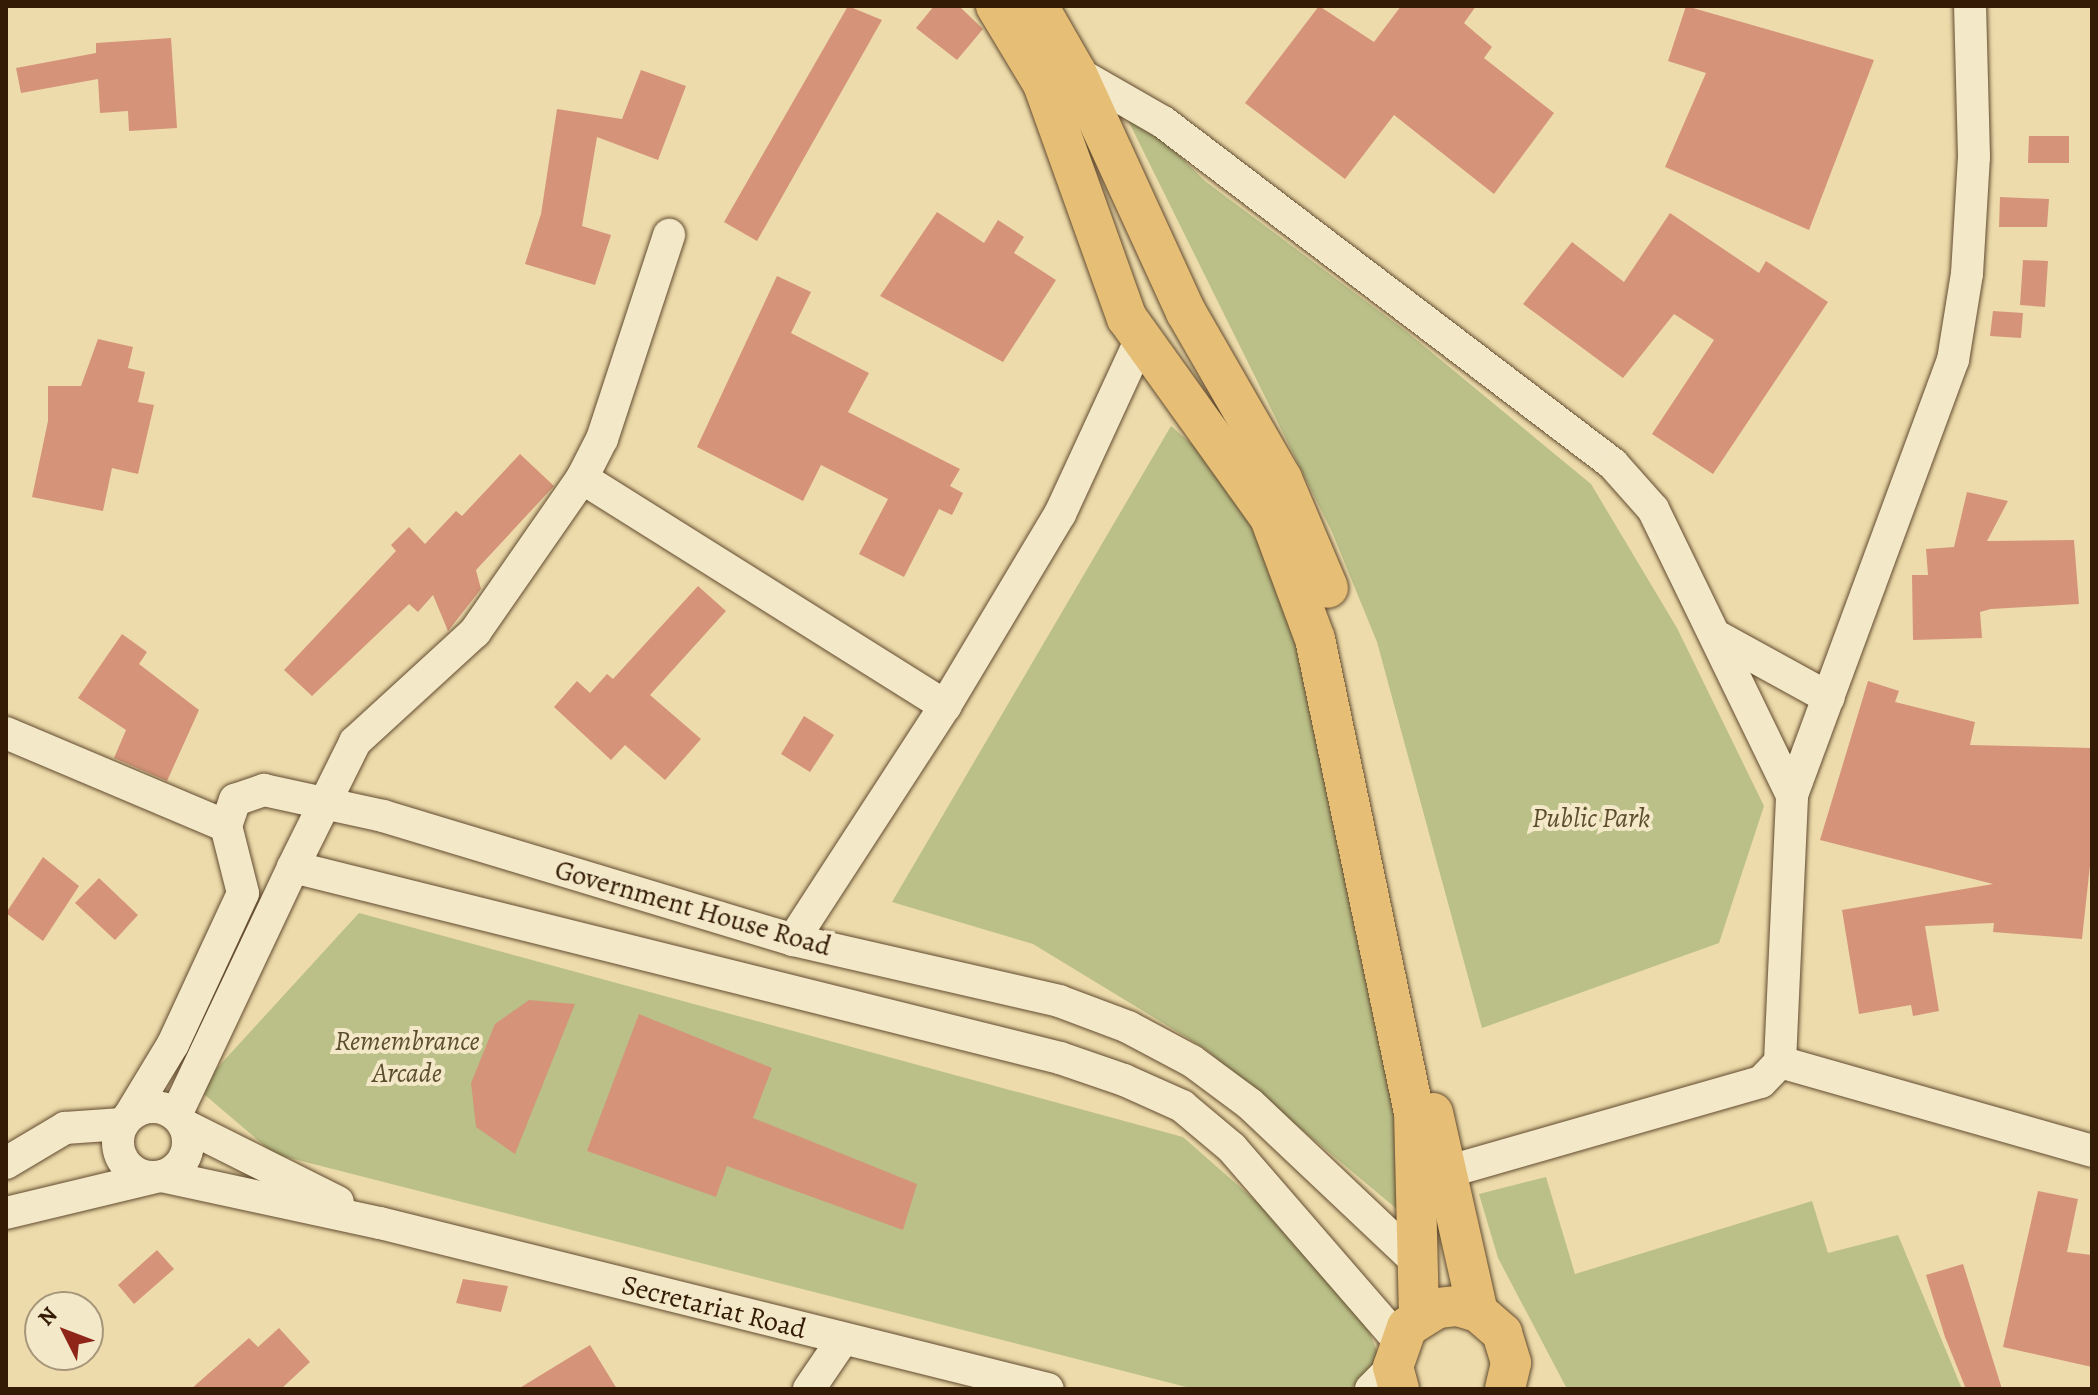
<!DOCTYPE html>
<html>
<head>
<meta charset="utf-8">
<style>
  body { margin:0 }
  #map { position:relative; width:2098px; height:1395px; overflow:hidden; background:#eddbab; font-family:Alegreya,serif }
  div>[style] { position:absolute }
  .green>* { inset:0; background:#bac088 }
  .building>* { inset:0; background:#d59479 }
  .roads { filter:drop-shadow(0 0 2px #624b2f) drop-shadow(0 0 2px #624b2f) }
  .minor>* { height:32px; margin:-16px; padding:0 16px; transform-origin:16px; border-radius:16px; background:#f3e8c8 }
  .minor>.ring { margin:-16px; padding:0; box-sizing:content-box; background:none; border:32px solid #f3e8c8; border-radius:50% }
  .major>* { height:40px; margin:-20px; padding:0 20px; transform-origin:20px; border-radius:20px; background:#e6be76 }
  span { translate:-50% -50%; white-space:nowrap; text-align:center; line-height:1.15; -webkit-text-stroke:8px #f3e8c8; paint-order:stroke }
  .park-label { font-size:28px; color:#5c4d2d; font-style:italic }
  .street-label { font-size:28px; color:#331b06 }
  .frame { position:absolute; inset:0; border:8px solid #331b06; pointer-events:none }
  .north { position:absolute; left:24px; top:1291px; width:80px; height:80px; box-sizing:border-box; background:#f3e8c8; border:2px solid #a6967a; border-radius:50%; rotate:312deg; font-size:22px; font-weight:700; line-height:32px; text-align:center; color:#331b06 }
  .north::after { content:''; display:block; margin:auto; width:28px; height:36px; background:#8f2418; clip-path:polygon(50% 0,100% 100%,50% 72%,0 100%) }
</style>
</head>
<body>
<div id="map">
  <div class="green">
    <div style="clip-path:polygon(1113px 90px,1205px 181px,1407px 332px,1591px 484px,1677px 628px,1764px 806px,1719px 943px,1482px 1028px,1377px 642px,1332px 532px)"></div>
    <div style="clip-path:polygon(1171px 426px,1239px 485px,1320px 691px,1410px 1102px,1398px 1210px,1204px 1048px,1033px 944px,892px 902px)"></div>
    <div style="clip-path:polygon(359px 913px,1183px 1137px,1350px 1284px,1381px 1361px,1350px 1389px,1194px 1389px,274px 1154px,198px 1089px)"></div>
    <div style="clip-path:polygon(1546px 1177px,1575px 1274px,1812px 1201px,1828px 1253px,1898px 1235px,1962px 1389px,1567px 1389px,1498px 1258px,1479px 1194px)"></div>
  </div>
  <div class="building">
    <div style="clip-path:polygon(848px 6px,882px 20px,757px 241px,724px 222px)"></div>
    <div style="clip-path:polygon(934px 6px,959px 6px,983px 29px,957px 60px,916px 28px)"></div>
    <div style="clip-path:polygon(1319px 6px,1374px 42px,1401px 6px,1476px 6px,1464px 23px,1492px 47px,1484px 58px,1554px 113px,1494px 194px,1394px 115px,1345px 179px,1245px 103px)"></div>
    <div style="clip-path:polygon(1686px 6px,1874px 60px,1809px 230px,1665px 167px,1706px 73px,1668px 61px)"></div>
    <div style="clip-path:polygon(171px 38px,177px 128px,129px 131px,128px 111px,100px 113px,98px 79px,21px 93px,16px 68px,96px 53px,96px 43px)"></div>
    <div style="clip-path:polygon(641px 70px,686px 86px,658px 160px,597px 137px,582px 226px,611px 235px,595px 285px,525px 264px,541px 214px,557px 109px,622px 119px)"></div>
    <div style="clip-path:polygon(2029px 136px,2069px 136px,2069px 163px,2028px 163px)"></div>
    <div style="clip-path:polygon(2000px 197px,2049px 199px,2047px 227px,1999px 227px)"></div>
    <div style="clip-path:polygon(937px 212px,984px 243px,998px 220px,1024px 237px,1014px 253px,1056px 280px,1003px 362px,880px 296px)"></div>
    <div style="clip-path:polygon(1670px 213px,1759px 273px,1766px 261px,1828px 302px,1713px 474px,1652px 434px,1714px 340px,1674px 314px,1623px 378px,1523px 304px,1572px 242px,1624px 282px)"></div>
    <div style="clip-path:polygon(2023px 260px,2048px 261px,2045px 307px,2020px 305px)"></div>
    <div style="clip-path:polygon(777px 276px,811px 292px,791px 333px,869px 373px,848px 412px,960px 469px,950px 486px,963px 493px,952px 515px,939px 509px,904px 577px,859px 554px,888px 499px,821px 465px,803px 501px,697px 447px)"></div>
    <div style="clip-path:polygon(1993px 311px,2023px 313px,2021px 338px,1990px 336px)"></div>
    <div style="clip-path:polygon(98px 339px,133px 347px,128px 368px,145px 372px,138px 402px,154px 405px,138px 474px,112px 468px,103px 511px,32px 497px,48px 421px,48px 386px,81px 386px)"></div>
    <div style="clip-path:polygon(520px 454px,554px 486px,476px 570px,481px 589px,448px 631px,433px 595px,418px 612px,409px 604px,312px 696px,284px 670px,396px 551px,391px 545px,409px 527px,425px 544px,456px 511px,462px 516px)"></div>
    <div style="clip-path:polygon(1967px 492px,2008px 501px,1987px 541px,2074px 540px,2079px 604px,1991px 609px,1980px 612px,1982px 638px,1913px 640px,1912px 575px,1928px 575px,1926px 549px,1954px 547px)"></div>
    <div style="clip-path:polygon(698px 586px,726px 611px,650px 695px,701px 739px,665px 780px,625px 745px,611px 760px,554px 707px,577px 681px,590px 693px,607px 674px,613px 679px)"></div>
    <div style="clip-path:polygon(122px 634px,147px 652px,139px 664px,199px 710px,167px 781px,114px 758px,126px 730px,78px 698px)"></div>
    <div style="clip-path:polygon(1868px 681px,1899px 691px,1895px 702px,1975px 722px,1970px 745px,2092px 748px,2092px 847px,2082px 939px,1993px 932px,1994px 923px,1925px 926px,1939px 1011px,1913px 1016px,1911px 1005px,1859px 1014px,1842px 910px,1993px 884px,1820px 840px)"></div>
    <div style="clip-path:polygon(804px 716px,834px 735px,810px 772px,781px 754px)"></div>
    <div style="clip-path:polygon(43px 857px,79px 886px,43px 941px,6px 913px)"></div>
    <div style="clip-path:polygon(99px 878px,138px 915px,115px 940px,75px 903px)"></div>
    <div style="clip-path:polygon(529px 1000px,575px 1004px,515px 1154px,476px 1127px,471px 1083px,495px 1024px)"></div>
    <div style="clip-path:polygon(639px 1014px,772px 1068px,753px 1118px,917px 1184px,903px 1230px,727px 1166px,716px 1197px,587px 1151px)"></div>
    <div style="clip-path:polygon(2038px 1191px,2078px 1199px,2067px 1252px,2092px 1255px,2092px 1367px,2003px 1347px)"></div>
    <div style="clip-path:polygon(157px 1250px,174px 1269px,134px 1304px,118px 1285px)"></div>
    <div style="clip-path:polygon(1963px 1264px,2002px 1389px,1966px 1389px,1945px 1337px,1926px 1275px)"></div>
    <div style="clip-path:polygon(463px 1279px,508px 1286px,501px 1312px,456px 1303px)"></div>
    <div style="clip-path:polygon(279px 1328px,310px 1362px,281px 1389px,191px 1389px,249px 1338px,258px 1347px)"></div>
    <div style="clip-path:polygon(590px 1345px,617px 1389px,518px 1389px)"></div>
  </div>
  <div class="roads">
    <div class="minor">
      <div style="left:1076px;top:72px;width:100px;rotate:29.9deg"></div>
      <div style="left:1163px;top:122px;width:565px;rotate:37.23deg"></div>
      <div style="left:1613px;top:464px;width:60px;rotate:48.4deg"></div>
      <div style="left:1653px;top:509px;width:318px;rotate:64.1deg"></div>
      <div style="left:582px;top:478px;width:429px;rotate:32.1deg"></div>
      <div style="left:1720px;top:638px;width:124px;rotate:28.8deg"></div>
      <div style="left:6px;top:733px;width:239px;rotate:22.9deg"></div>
      <div style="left:293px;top:867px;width:140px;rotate:-63.6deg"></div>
      <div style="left:355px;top:742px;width:163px;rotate:-42.5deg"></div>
      <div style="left:475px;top:632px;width:188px;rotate:-55.2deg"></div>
      <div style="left:582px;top:478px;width:44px;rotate:-62.9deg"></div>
      <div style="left:602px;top:439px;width:215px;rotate:-71.8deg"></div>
      <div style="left:793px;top:940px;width:279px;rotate:-57deg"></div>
      <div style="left:945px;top:706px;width:224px;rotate:-59.1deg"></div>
      <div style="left:1060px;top:514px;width:191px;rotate:-65.2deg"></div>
      <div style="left:1780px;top:1062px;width:324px;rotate:15.9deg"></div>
      <div class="ring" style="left:118px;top:1107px;width:38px;height:38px"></div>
      <div style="left:130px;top:1115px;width:83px;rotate:-58.8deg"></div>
      <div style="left:173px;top:1044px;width:166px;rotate:-65.1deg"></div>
      <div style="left:243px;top:893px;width:69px;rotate:-104.2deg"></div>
      <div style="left:226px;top:826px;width:28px;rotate:-71deg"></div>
      <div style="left:235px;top:800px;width:31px;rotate:-19deg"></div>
      <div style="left:264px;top:790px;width:122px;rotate:12.3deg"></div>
      <div style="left:383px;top:816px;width:428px;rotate:16.8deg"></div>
      <div style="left:793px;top:940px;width:273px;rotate:12.9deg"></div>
      <div style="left:1059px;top:1001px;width:74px;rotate:20.6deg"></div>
      <div style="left:1128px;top:1027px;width:72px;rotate:28deg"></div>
      <div style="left:1192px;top:1061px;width:72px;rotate:36.6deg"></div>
      <div style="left:1250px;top:1104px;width:227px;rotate:43.4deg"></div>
      <div style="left:176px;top:1115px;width:274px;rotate:-64.7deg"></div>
      <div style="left:293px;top:867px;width:790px;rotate:13.98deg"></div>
      <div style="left:1060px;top:1058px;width:68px;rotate:19deg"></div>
      <div style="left:1124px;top:1080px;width:64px;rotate:24.1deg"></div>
      <div style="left:1182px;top:1106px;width:65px;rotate:40deg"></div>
      <div style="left:1232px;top:1148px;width:255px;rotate:49.1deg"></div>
      <div style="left:184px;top:1125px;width:172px;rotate:26.6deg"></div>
      <div style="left:6px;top:1163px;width:69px;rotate:-30.7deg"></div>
      <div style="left:65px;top:1128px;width:57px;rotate:-4deg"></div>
      <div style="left:1443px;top:1173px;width:331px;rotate:-16deg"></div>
      <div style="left:1761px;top:1082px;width:28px;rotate:-46deg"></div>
      <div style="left:1780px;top:1062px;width:267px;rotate:-87.4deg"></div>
      <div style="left:1792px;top:795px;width:464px;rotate:-69.7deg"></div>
      <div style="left:1953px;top:360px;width:87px;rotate:-80.8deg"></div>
      <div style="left:1967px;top:274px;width:117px;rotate:-86.6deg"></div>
      <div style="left:1974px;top:157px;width:151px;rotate:-91.5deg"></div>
      <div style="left:162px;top:1176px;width:223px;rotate:12.2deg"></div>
      <div style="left:380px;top:1223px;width:688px;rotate:13.96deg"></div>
      <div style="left:6px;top:1213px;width:150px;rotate:-13.5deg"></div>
      <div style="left:809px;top:1389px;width:60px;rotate:-55.8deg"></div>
      <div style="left:1371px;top:1389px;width:31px;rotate:-45deg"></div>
    </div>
    <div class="major">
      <div style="left:996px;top:6px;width:91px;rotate:58.9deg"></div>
      <div style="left:1043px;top:84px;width:249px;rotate:70.3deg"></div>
      <div style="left:1127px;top:318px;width:246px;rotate:54.4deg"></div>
      <div style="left:1270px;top:518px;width:129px;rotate:69.6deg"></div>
      <div style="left:1315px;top:639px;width:482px;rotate:78.2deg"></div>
      <div style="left:1414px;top:1111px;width:205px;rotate:88.6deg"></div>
      <div style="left:1038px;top:6px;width:76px;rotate:60.1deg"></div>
      <div style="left:1076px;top:72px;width:264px;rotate:65.4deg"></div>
      <div style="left:1186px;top:312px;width:193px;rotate:60.1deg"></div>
      <div style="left:1282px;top:479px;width:118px;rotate:67.1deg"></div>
      <div style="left:1433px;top:1113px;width:204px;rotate:77.3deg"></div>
      <div style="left:1399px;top:1389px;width:23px;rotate:-105deg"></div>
      <div style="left:1393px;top:1367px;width:42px;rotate:-70.7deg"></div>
      <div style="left:1407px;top:1327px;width:36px;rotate:-32deg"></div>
      <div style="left:1438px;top:1308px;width:20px;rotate:-6deg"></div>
      <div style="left:1458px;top:1306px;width:21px;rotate:17deg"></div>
      <div style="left:1478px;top:1312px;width:32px;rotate:41deg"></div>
      <div style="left:1502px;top:1333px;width:31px;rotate:73deg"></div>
      <div style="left:1511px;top:1363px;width:27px;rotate:103deg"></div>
    </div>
  </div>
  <div class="park-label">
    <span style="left:1591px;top:818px">Public Park</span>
    <span style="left:407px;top:1057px">Remembrance<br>Arcade</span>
  </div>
  <div class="street-label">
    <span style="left:693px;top:908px;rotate:16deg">Government House Road</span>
    <span style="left:714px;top:1307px;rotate:14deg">Secretariat Road</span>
  </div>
  <div class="frame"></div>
  <div class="north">N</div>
</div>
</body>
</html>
